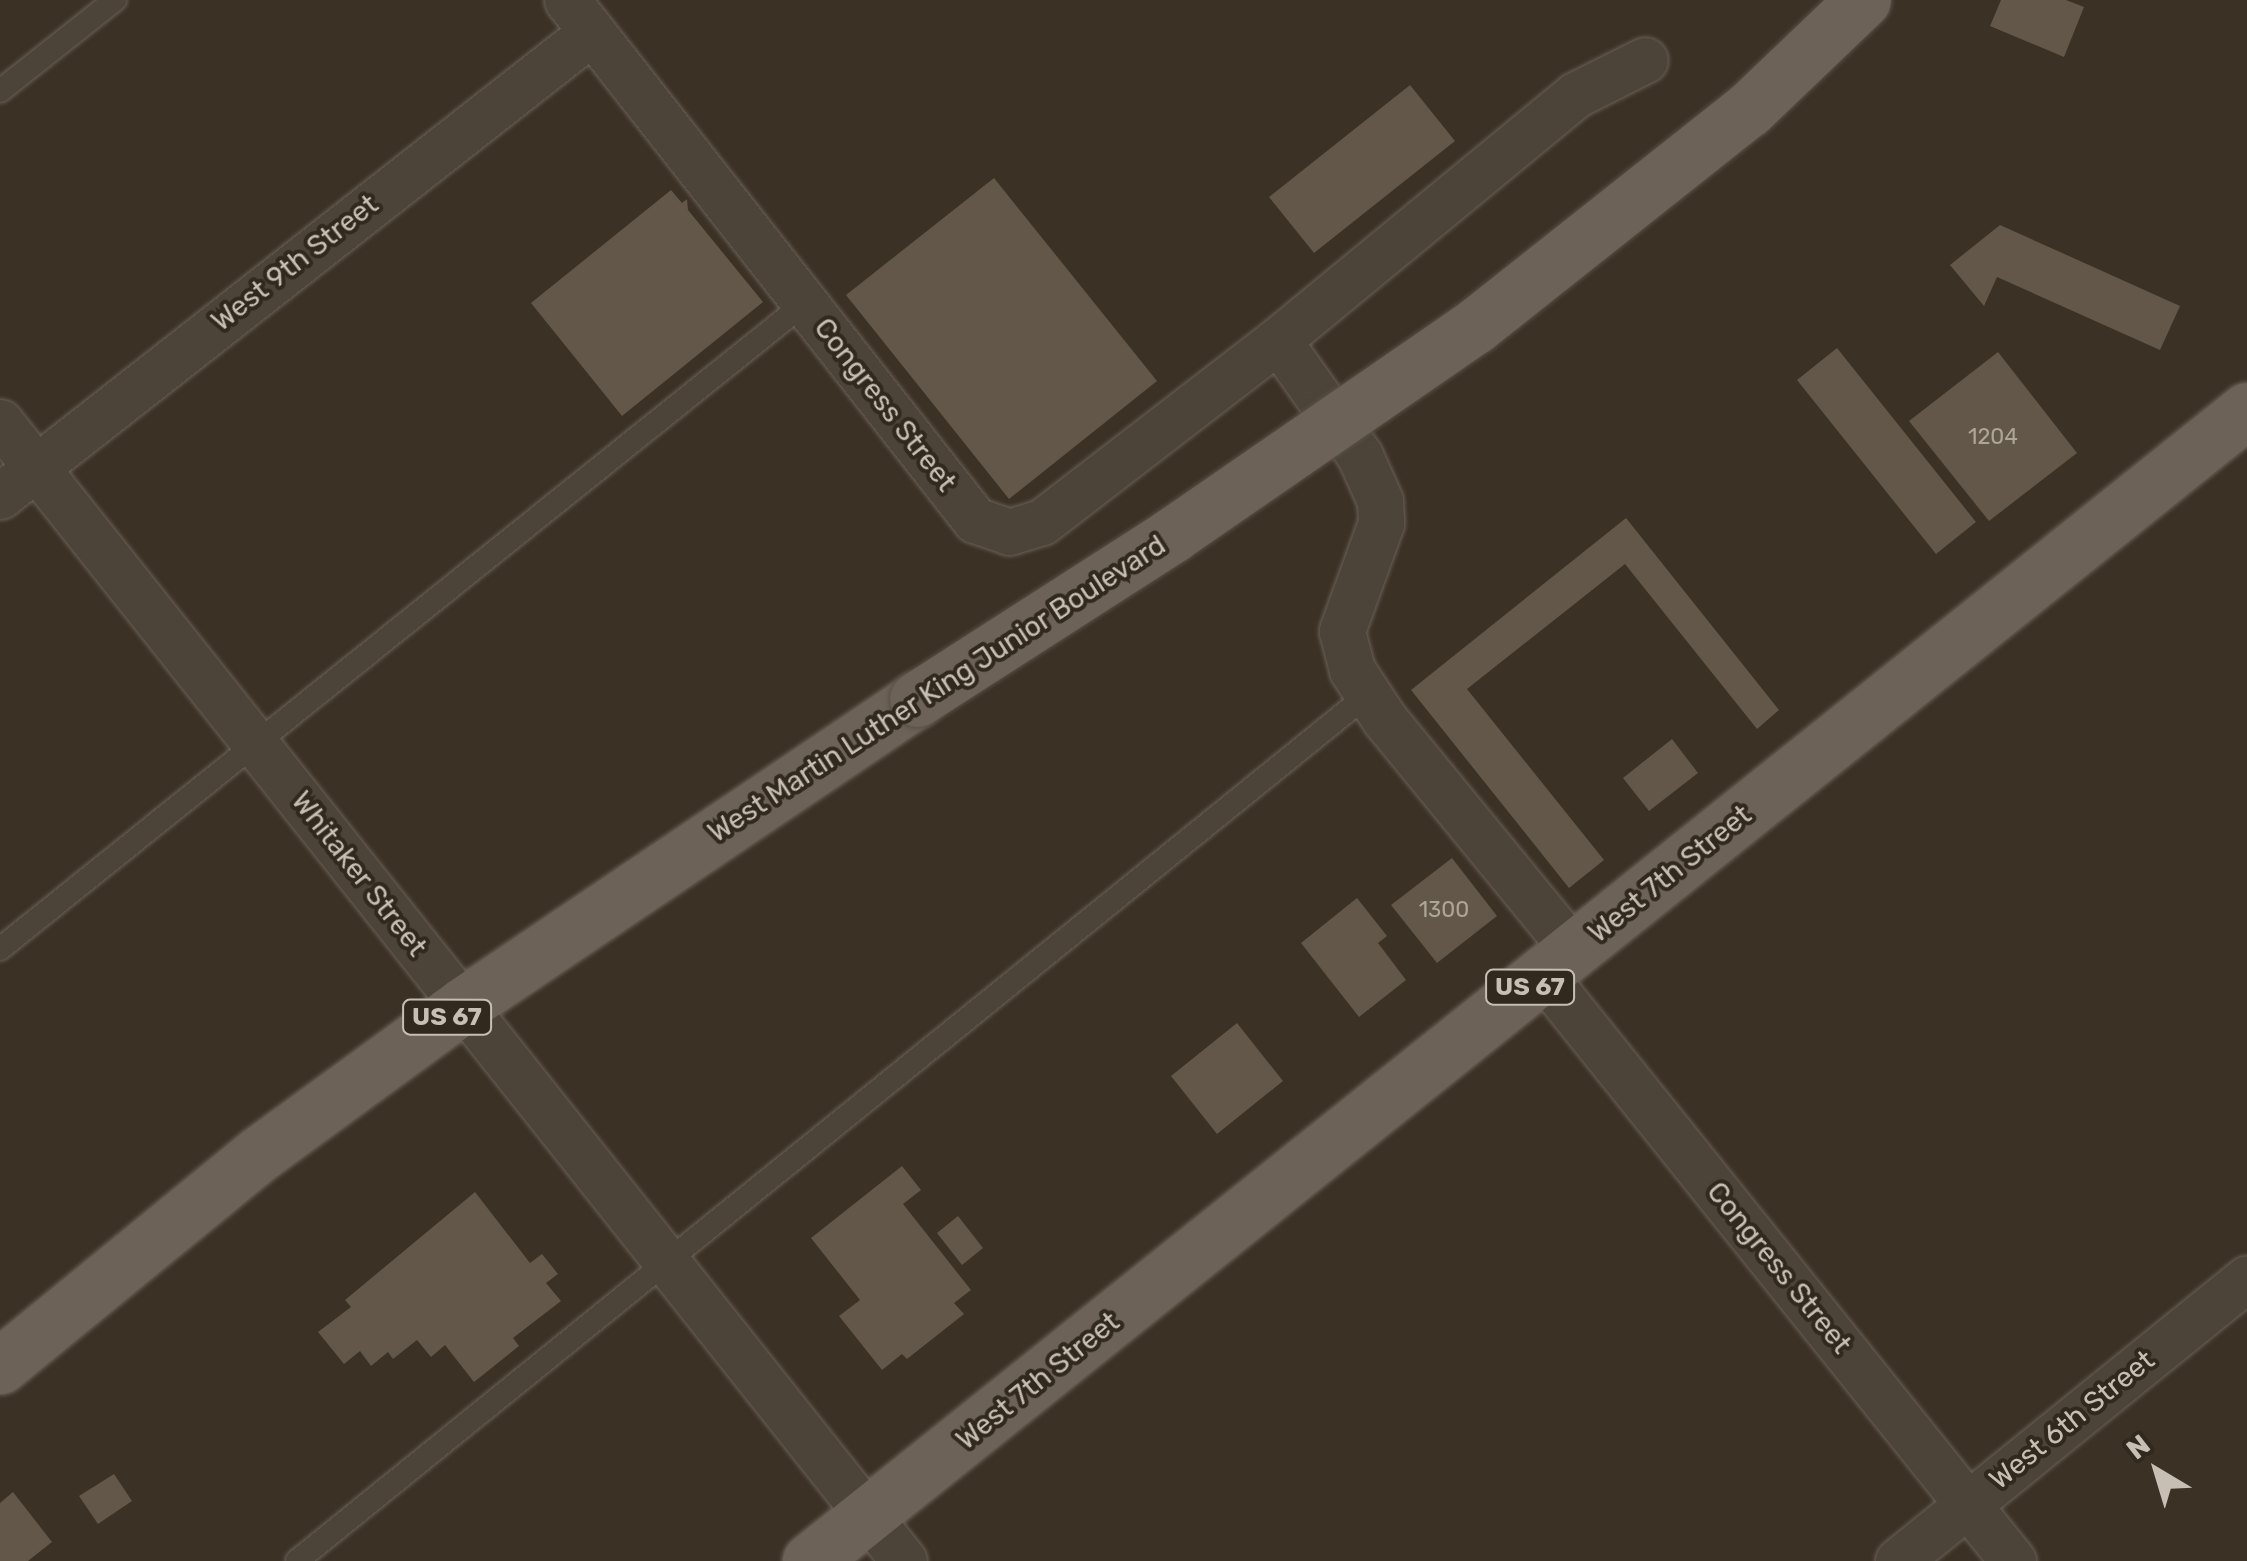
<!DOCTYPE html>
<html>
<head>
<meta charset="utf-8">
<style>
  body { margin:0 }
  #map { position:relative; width:2247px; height:1561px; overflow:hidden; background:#3c3125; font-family:Rubik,sans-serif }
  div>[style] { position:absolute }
  .building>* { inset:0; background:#625748 }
  .roads { filter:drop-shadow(0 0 2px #6a6157) drop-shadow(0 0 2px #6a6157) }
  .service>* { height:22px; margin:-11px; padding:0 11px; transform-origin:11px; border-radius:11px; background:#4c4339 }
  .minor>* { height:45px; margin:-22.5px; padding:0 22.5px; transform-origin:22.5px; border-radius:22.5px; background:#4c4339 }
  .primary>* { height:55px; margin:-27.5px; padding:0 27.5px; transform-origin:27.5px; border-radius:27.5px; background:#6c6257 }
  .bridges { filter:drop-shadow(0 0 2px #584f45) drop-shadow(0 0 2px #584f45) }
  .primary-bridge>* { height:55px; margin:-27.5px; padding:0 27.5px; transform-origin:27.5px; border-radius:27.5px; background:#6c6257 }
  span { translate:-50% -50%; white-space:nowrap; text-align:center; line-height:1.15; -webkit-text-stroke:8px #31281e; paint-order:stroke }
  .number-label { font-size:22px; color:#aea599 }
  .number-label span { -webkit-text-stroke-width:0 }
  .shield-label span { padding:2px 8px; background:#31281e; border:2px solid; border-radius:8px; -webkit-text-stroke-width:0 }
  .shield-label { font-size:25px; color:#c7bfb4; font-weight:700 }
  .street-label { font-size:28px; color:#c7bfb4 }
  .north { position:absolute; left:2107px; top:1421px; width:100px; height:100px; -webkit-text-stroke:8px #31281e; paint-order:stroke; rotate:322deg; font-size:28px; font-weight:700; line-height:40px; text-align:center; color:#c7bfb4 }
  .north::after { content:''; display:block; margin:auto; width:35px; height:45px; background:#c7bfb4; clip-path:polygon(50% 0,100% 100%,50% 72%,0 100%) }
</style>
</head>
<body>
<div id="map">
  <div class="building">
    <div style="clip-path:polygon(2001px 0,2066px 0,2084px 7px,2064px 57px,1990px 26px)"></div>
    <div style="clip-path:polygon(1410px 85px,1455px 141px,1314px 253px,1269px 197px)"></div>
    <div style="clip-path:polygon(994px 178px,1157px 381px,1009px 499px,846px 295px)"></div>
    <div style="clip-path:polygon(671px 190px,682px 203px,687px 199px,688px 210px,763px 302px,622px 416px,531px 303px)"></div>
    <div style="clip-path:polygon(2000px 225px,2180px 306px,2160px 350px,1997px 277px,1984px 306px,1950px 265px)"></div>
    <div style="clip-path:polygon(1837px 348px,1976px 522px,1936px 554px,1797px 380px)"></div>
    <div style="clip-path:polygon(1998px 352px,2077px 453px,1989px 521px,1909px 421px)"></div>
    <div style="clip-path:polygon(1626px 518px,1779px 710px,1757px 729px,1625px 564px,1467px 689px,1604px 860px,1569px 888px,1411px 690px)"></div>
    <div style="clip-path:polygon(1672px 739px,1698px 773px,1649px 811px,1623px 778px)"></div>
    <div style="clip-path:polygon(1452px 858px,1497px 916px,1437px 963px,1391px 905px)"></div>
    <div style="clip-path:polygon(1357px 898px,1387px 936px,1378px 943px,1406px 980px,1359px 1017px,1301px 943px)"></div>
    <div style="clip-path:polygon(1237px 1023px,1283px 1081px,1217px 1134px,1171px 1076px)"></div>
    <div style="clip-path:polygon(902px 1166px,921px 1190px,903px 1204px,971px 1290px,954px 1303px,964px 1314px,907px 1359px,902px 1354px,882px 1370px,839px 1316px,860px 1300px,811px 1238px)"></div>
    <div style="clip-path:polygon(475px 1192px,530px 1263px,542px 1254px,558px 1274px,546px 1283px,561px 1301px,513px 1338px,519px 1346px,474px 1382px,445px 1345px,431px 1357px,417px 1340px,393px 1359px,388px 1352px,371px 1366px,360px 1351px,344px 1364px,318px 1332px,351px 1307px,345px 1300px)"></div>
    <div style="clip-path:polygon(958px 1216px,983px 1248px,962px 1265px,937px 1233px)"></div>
    <div style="clip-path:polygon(114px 1474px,132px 1501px,98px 1524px,79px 1496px)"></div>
    <div style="clip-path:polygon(13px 1492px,52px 1542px,28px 1561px,0 1561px,0 1503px)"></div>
  </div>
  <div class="roads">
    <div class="service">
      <div style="left:0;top:91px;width:147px;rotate:-38.4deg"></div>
      <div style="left:0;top:949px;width:1032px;rotate:-38.75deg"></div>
      <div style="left:297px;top:1561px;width:1375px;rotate:-38.98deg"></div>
    </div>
    <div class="minor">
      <div style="left:567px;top:0;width:661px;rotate:51.88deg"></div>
      <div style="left:975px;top:520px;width:36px;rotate:19deg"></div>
      <div style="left:1009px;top:532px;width:34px;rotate:-17deg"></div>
      <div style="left:1042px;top:522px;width:298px;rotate:-37.6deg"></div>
      <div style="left:1278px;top:340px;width:385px;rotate:-39.5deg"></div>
      <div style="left:1575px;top:95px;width:78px;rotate:-26.6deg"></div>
      <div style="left:1278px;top:340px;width:142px;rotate:54.7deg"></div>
      <div style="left:1360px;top:456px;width:49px;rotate:66deg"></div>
      <div style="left:1380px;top:501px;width:22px;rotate:87deg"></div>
      <div style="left:1381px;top:523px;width:115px;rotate:109.9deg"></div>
      <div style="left:1342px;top:631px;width:40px;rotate:75.6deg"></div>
      <div style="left:1352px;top:670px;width:60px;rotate:56.6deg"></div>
      <div style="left:1385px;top:720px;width:298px;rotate:50.7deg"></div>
      <div style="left:0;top:422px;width:1454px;rotate:51.56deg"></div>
      <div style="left:0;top:496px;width:752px;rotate:-38.09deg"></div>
      <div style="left:1544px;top:976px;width:750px;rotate:51.28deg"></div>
      <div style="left:1898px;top:1561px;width:449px;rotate:-39deg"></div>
    </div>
    <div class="primary">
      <div style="left:0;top:1366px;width:335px;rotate:-39.3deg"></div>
      <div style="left:259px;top:1154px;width:253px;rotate:-36.1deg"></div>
      <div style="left:463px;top:1005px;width:547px;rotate:-33.98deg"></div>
      <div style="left:810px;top:1561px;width:1841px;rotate:-38.69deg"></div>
    </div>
  </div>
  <div class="bridges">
    <div class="primary-bridge">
      <div style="left:917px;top:699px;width:303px;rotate:-32.7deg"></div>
      <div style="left:1172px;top:535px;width:368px;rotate:-34.6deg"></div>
      <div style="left:1475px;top:326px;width:348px;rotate:-38.4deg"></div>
      <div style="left:1748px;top:110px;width:159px;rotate:-43.7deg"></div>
    </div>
  </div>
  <div class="number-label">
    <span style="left:1993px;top:437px">1204</span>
    <span style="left:1444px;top:910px">1300</span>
  </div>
  <div class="shield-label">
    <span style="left:1530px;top:987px">US 67</span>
    <span style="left:447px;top:1017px">US 67</span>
  </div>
  <div class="street-label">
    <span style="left:295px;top:263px;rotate:-38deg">West 9th Street</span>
    <span style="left:885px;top:405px;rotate:52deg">Congress Street</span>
    <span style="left:937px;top:689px;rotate:-33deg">West Martin Luther King Junior Boulevard</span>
    <span style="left:359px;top:874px;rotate:52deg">Whitaker Street</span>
    <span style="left:1670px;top:874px;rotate:-39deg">West 7th Street</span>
    <span style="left:1779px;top:1268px;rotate:51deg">Congress Street</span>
    <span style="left:1038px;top:1381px;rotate:-39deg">West 7th Street</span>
    <span style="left:2072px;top:1420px;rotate:-39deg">West 6th Street</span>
  </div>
  <div class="north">N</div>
</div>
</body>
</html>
